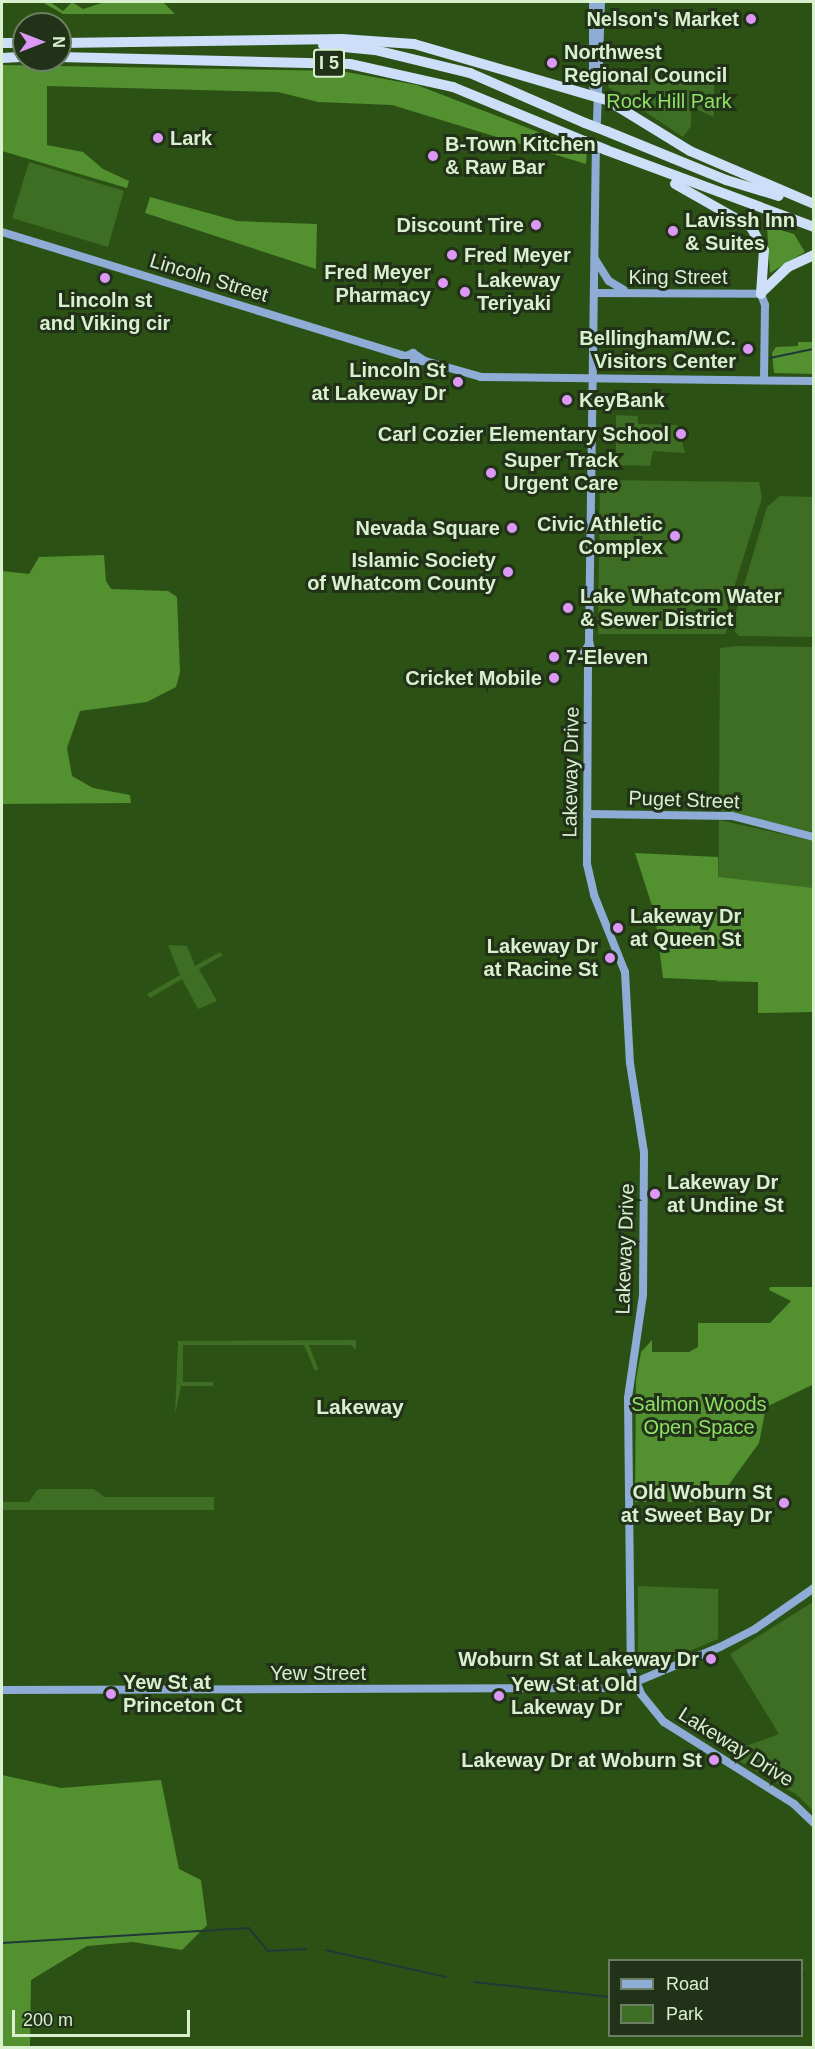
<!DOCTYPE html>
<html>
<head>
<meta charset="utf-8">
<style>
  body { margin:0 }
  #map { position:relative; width:815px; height:2049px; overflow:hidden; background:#2b5214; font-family:Helvetica,sans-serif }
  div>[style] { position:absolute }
  .green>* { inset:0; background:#3d6e23 }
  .forest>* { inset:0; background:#529030 }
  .stream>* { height:1.5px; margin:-0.75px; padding:0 0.75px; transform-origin:0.75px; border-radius:0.75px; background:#203838 }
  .secondary>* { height:8px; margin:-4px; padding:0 4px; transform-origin:4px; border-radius:4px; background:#8eacd5 }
  .highway>* { height:10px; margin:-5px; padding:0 5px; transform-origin:5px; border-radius:5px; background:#ccdef8 }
  .highway-bridge>* { height:10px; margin:-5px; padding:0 5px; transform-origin:5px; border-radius:5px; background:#ccdef8 }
  .dots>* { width:16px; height:16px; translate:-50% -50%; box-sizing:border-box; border:3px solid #213218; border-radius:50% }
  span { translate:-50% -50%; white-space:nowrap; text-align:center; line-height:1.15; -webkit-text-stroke:6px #213218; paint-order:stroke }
  .shield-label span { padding:2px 4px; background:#213218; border:2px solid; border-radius:4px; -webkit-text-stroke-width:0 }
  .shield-label { font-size:18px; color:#d9f0cf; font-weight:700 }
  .poi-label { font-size:20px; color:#d9f0cf; font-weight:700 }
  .right { translate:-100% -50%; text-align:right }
  .left { translate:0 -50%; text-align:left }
  .park-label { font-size:20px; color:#90e067 }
  .street-label { font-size:20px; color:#d9f0cf }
  .neighbourhood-label { font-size:21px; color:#d9f0cf; font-weight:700 }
  .frame { position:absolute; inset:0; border:3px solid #d9f0cf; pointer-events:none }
  .legend { position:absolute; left:608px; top:1959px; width:195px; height:78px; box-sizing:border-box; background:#213218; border:2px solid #6b7e61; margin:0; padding:8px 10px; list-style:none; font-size:18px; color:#d9f0cf }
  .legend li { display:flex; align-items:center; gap:12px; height:30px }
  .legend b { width:30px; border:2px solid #6b7e61 }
  .north { position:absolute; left:12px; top:12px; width:60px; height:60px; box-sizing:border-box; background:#213218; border:2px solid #6b7e61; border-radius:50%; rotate:90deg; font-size:16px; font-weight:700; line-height:24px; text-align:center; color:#d9f0cf }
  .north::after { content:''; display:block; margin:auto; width:21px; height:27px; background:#db99f5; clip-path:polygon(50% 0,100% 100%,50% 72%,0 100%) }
  .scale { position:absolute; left:12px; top:2010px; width:178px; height:27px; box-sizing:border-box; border:3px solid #d9f0cf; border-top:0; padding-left:8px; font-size:18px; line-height:21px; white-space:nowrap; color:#d9f0cf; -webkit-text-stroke:4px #213218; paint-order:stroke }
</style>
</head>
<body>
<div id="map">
  <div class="green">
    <div style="clip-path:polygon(608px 77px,714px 80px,714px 117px,696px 109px,691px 111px,691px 126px,683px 137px,608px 87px)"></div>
    <div style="clip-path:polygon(29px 162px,124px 191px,108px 247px,12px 218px)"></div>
    <div style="clip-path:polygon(616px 415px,638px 416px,638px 424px,678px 425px,685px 453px,653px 451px,650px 466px,616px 465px)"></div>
    <div style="clip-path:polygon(600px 480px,759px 482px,762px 498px,728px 607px,726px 634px,598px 634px)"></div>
    <div style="clip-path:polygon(780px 496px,813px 497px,813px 637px,739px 636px,735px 632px,736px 612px,767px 507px)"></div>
    <div style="clip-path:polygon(738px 646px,813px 647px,813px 832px,719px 810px,720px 648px)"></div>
    <div style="clip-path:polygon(719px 820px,813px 841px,813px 982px,717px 982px)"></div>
    <div style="clip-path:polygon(168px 945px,187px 946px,195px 966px,220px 952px,223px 955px,199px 969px,217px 1001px,198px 1009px,182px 979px,150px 998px,147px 994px,180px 975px)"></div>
    <div style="clip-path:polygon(356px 1340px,356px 1350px,351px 1345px,309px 1345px,318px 1369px,315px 1371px,304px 1345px,183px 1345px,183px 1382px,213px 1382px,213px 1386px,181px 1386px,175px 1415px,178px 1341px)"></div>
    <div style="clip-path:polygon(38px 1489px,94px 1489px,104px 1497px,214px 1497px,214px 1510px,2px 1510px,2px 1502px,29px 1502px)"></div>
    <div style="clip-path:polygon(638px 1586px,718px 1589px,718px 1639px,649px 1668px,643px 1667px,638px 1657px)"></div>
    <div style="clip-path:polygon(813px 1602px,813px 1811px,797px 1795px,736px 1759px,732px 1751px,779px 1734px,730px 1654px)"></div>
  </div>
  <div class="forest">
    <div style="clip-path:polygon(42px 2px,50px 2px,63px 11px,72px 2px,83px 9px,105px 2px,163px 2px,175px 14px,63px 14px)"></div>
    <div style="clip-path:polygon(2px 65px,341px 71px,417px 85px,587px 151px,586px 164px,392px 105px,318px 102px,278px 92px,47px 86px,47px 145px,83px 152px,103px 169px,129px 181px,127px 188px,2px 151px)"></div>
    <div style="clip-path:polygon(150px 197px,237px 221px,317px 224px,316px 269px,145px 213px)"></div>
    <div style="clip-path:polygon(767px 226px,794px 234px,805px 252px,770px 273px)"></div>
    <div style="clip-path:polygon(798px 342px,813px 342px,813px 374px,774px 373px,772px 353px,776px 347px,798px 346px)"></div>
    <div style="clip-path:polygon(104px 555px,106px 581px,111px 589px,168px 591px,177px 597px,180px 672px,176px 687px,147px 702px,80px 711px,67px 748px,72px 776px,93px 788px,130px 795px,131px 803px,2px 804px,2px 571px,29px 574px,39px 557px)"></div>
    <div style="clip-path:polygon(635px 853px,718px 857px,718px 877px,813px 888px,813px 1012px,758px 1013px,758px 982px,663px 978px,655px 915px)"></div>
    <div style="clip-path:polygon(770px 1287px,813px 1287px,812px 1385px,766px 1407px,759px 1443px,725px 1490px,725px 1502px,635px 1502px,636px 1380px,641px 1352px,652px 1340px,652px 1352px,689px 1352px,698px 1347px,698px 1323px,770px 1323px,791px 1301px,769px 1290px)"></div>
    <div style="clip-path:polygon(2px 1775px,61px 1788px,161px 1780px,179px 1869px,201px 1880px,207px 1925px,182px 1950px,133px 1942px,87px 1946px,31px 1980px,30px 2047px,2px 2047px)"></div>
  </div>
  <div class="stream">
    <div style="left:770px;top:358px;width:45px;rotate:-11.6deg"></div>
    <div style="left:2px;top:1943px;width:247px;rotate:-3.5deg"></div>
    <div style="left:249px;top:1928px;width:30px;rotate:50deg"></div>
    <div style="left:268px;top:1951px;width:38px;rotate:-3deg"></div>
    <div style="left:326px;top:1950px;width:123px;rotate:12.7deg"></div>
    <div style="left:802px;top:1975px;width:2px;rotate:-27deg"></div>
    <div style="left:474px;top:1982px;width:137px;rotate:6.3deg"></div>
  </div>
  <div class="secondary">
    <div style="left:593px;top:2px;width:84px;rotate:90deg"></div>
    <div style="left:593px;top:86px;width:12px;rotate:70deg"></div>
    <div style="left:597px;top:121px;width:119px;rotate:-88.1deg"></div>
    <div style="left:2px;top:232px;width:423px;rotate:17.1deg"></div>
    <div style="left:406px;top:356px;width:7px;rotate:56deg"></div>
    <div style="left:410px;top:362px;width:15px;rotate:-4deg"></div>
    <div style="left:425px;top:361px;width:58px;rotate:15.9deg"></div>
    <div style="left:481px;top:377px;width:333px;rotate:0.7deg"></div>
    <div style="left:595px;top:259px;width:26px;rotate:58deg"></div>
    <div style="left:609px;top:281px;width:17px;rotate:31deg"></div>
    <div style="left:594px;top:293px;width:167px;rotate:0.3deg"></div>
    <div style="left:761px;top:294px;width:12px;rotate:70deg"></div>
    <div style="left:765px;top:305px;width:75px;rotate:90.8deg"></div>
    <div style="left:406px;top:356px;width:8px;rotate:-23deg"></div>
    <div style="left:413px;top:353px;width:14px;rotate:34deg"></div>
    <div style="left:589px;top:644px;width:10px;rotate:119deg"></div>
    <div style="left:584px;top:653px;width:13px;rotate:72deg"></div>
    <div style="left:588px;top:665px;width:199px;rotate:90.3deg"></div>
    <div style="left:587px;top:864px;width:32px;rotate:77deg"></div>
    <div style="left:594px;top:895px;width:83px;rotate:68.1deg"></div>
    <div style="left:625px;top:972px;width:91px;rotate:86.9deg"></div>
    <div style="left:630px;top:1063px;width:90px;rotate:81.1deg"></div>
    <div style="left:644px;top:1152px;width:143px;rotate:90.4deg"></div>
    <div style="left:643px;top:1295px;width:104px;rotate:98.3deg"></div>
    <div style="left:628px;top:1398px;width:272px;rotate:89.4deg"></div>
    <div style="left:631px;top:1670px;width:26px;rotate:67deg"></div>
    <div style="left:641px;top:1694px;width:36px;rotate:51deg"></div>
    <div style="left:664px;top:1722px;width:154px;rotate:32.2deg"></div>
    <div style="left:794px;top:1804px;width:28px;rotate:44deg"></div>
    <div style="left:588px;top:665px;width:6px;rotate:-39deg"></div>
    <div style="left:593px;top:661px;width:21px;rotate:-101deg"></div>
    <div style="left:589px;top:640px;width:487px;rotate:-89.2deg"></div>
    <div style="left:587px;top:814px;width:145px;rotate:0.8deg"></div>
    <div style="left:732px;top:816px;width:85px;rotate:14.4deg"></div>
    <div style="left:2px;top:1690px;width:619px;rotate:-0.19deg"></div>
    <div style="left:621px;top:1688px;width:107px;rotate:-22.5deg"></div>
    <div style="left:720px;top:1647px;width:39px;rotate:-27deg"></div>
    <div style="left:755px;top:1629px;width:72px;rotate:-34.8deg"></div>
  </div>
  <div class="highway">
    <div style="left:2px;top:43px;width:22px"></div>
    <div style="left:60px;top:43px;width:282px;rotate:-0.8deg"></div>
    <div style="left:342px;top:39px;width:72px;rotate:4deg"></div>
    <div style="left:414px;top:44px;width:201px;rotate:16.2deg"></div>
    <div style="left:607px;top:100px;width:97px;rotate:31.6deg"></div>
    <div style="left:690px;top:151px;width:135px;rotate:23.1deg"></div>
    <div style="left:323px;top:45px;width:52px;rotate:5.5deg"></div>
    <div style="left:375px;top:50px;width:98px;rotate:13.6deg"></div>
    <div style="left:470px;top:73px;width:125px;rotate:23.5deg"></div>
    <div style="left:60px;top:57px;width:290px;rotate:1.4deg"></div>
    <div style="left:350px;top:64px;width:106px;rotate:12.6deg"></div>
    <div style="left:453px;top:87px;width:142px;rotate:22.4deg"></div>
    <div style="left:2px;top:58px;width:22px;rotate:-3deg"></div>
    <div style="left:606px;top:131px;width:130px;rotate:22.2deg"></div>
    <div style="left:726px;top:180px;width:55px;rotate:16.8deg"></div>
    <div style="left:606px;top:150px;width:222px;rotate:20.3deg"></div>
    <div style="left:675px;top:184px;width:87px;rotate:29.5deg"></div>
    <div style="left:751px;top:227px;width:26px;rotate:61deg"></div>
    <div style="left:764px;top:250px;width:44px;rotate:93.9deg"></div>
    <div style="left:761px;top:293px;width:37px;rotate:-44deg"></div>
    <div style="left:788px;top:267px;width:29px;rotate:-25deg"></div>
  </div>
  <div class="highway-bridge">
    <div style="left:585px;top:123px;width:22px;rotate:21deg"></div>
    <div style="left:584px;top:141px;width:24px;rotate:22deg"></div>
  </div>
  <div class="dots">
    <div style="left:751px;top:19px;background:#db99f5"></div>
    <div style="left:552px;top:63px;background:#db99f5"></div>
    <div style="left:158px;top:138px;background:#db99f5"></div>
    <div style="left:433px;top:156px;background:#db99f5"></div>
    <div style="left:536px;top:225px;background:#db99f5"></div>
    <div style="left:673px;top:231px;background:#db99f5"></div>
    <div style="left:452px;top:255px;background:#db99f5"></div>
    <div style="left:105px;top:278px;background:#db99f5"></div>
    <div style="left:443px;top:283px;background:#db99f5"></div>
    <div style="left:465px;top:292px;background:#db99f5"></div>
    <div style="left:748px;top:349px;background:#db99f5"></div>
    <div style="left:458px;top:382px;background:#db99f5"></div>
    <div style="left:567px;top:400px;background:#db99f5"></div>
    <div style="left:681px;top:434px;background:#db99f5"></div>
    <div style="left:491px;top:473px;background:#db99f5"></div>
    <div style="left:512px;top:528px;background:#db99f5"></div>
    <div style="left:675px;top:536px;background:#db99f5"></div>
    <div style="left:508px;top:572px;background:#db99f5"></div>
    <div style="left:568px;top:608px;background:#db99f5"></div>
    <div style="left:554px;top:657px;background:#db99f5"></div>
    <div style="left:554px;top:678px;background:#db99f5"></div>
    <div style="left:618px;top:928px;background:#db99f5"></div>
    <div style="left:610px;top:958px;background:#db99f5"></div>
    <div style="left:655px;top:1194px;background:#db99f5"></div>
    <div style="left:784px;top:1503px;background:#db99f5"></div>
    <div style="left:711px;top:1659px;background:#db99f5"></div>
    <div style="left:111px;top:1694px;background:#db99f5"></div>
    <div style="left:499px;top:1696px;background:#db99f5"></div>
    <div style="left:714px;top:1760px;background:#db99f5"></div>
  </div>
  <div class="shield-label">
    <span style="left:329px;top:63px">I 5</span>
  </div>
  <div class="poi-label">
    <span class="right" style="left:739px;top:19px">Nelson's Market</span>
    <span class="left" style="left:564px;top:64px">Northwest<br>Regional Council</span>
    <span class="left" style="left:170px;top:138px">Lark</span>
    <span class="left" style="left:445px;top:156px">B-Town Kitchen<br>&amp; Raw Bar</span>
    <span class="left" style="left:685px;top:232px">Lavissh Inn<br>&amp; Suites</span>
    <span class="right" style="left:524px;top:225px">Discount Tire</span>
    <span class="left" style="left:464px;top:255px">Fred Meyer</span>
    <span class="right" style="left:431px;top:284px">Fred Meyer<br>Pharmacy</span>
    <span class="left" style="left:477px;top:292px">Lakeway<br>Teriyaki</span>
    <span style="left:105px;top:312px">Lincoln st<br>and Viking cir</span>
    <span class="right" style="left:736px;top:350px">Bellingham/W.C.<br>Visitors Center</span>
    <span class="right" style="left:446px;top:382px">Lincoln St<br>at Lakeway Dr</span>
    <span class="left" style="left:579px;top:400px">KeyBank</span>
    <span class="right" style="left:669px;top:434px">Carl Cozier Elementary School</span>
    <span class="left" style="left:504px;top:472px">Super Track<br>Urgent Care</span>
    <span class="right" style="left:663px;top:536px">Civic Athletic<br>Complex</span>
    <span class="right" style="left:500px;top:528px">Nevada Square</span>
    <span class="right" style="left:496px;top:572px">Islamic Society<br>of Whatcom County</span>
    <span class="left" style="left:580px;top:608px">Lake Whatcom Water<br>&amp; Sewer District</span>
    <span class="left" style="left:566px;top:657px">7-Eleven</span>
    <span class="right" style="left:542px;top:678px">Cricket Mobile</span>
    <span class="left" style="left:630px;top:928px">Lakeway Dr<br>at Queen St</span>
    <span class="right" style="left:598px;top:958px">Lakeway Dr<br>at Racine St</span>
    <span class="left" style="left:667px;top:1194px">Lakeway Dr<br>at Undine St</span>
    <span class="right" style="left:772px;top:1504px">Old Woburn St<br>at Sweet Bay Dr</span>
    <span class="right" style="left:699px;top:1659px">Woburn St at Lakeway Dr</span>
    <span class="left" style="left:123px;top:1694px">Yew St at<br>Princeton Ct</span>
    <span class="left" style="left:511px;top:1696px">Yew St at Old<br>Lakeway Dr</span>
    <span class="right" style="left:702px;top:1760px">Lakeway Dr at Woburn St</span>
  </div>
  <div class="park-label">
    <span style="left:669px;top:101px">Rock Hill Park</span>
    <span style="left:699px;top:1416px">Salmon Woods<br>Open Space</span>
  </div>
  <div class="street-label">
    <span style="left:678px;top:277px">King Street</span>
    <span style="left:209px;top:278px;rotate:17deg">Lincoln Street</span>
    <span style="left:571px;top:772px;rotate:-89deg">Lakeway Drive</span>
    <span style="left:684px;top:800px;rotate:2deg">Puget Street</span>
    <span style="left:625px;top:1249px;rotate:-88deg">Lakeway Drive</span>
    <span style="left:318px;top:1673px">Yew Street</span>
    <span style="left:736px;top:1747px;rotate:32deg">Lakeway Drive</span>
  </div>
  <div class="neighbourhood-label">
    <span style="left:360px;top:1407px">Lakeway</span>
  </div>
  <div class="frame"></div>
  <ul class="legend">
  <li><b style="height:8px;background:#8eacd5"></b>Road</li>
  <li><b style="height:16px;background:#3d6e23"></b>Park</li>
  </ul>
  <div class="north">N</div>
  <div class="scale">200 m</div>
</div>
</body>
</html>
